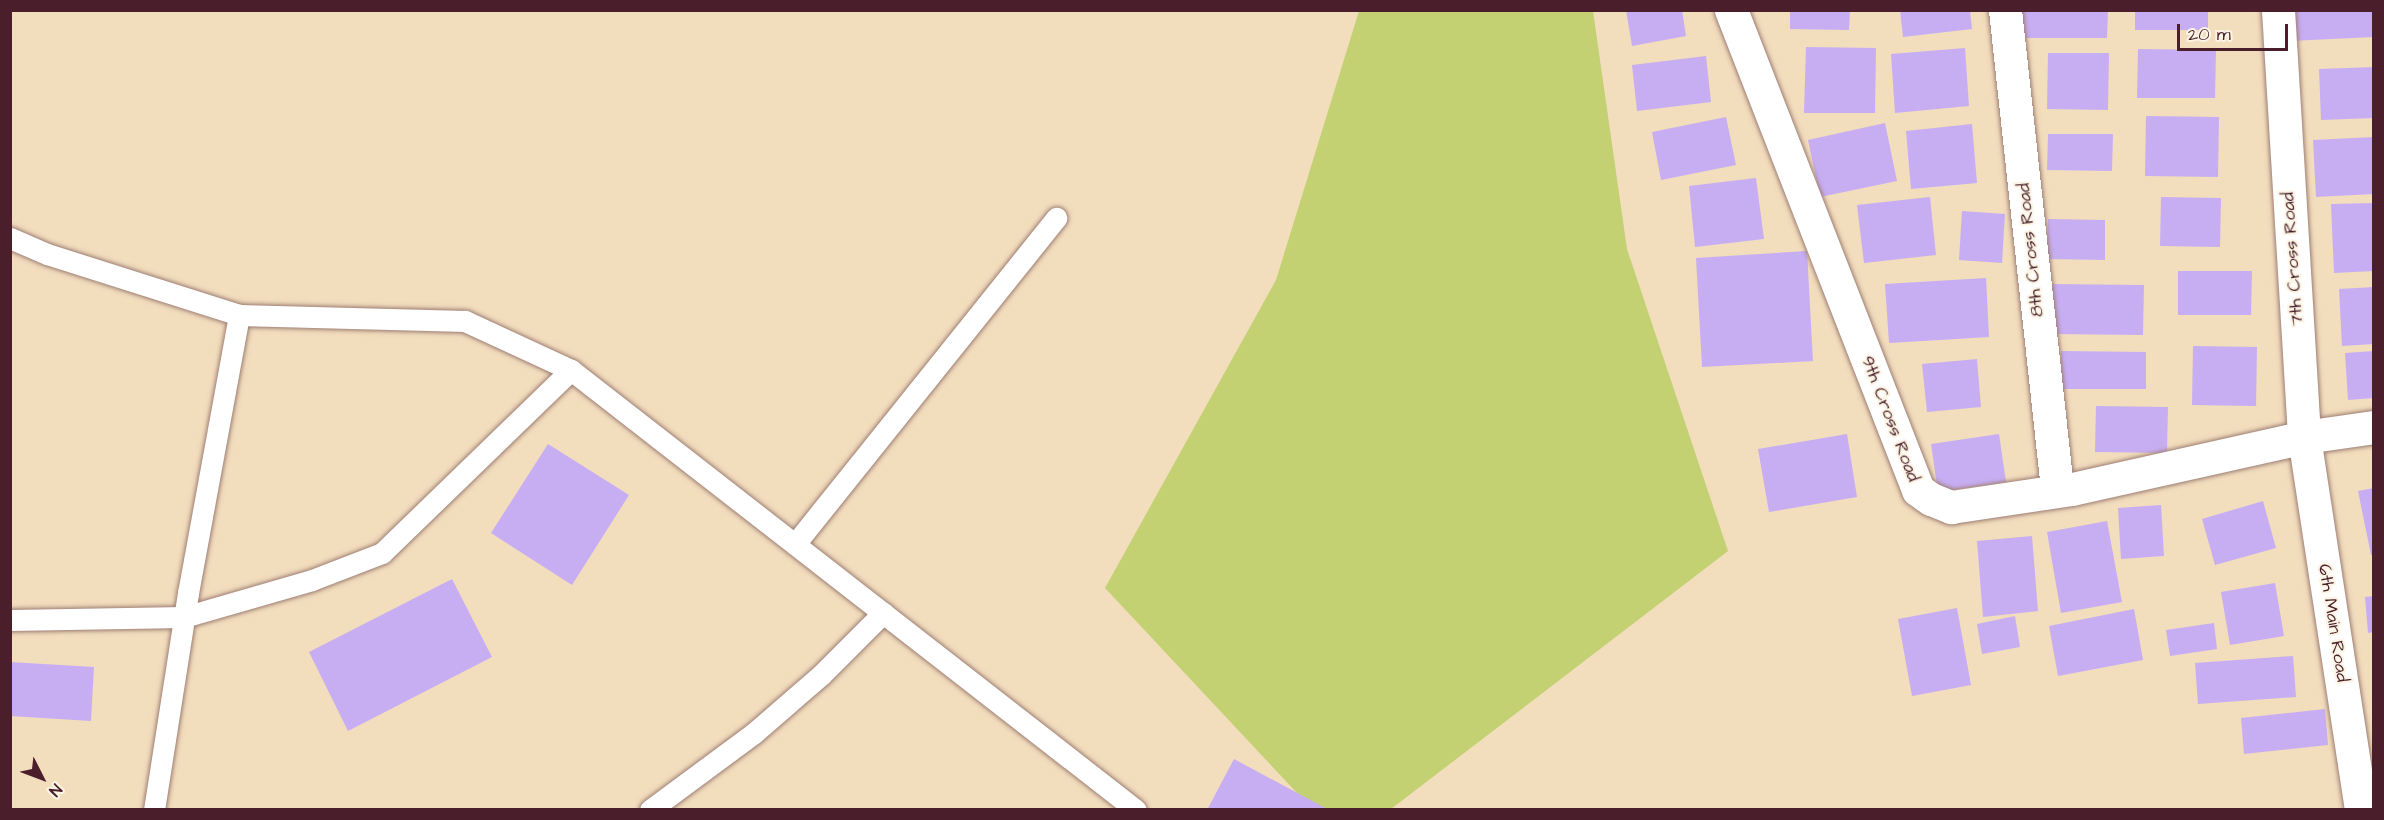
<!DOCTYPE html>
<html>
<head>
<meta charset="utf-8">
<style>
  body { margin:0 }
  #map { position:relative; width:2384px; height:820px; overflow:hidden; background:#f2ddbd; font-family:"Architects Daughter",sans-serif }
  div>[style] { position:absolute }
  .green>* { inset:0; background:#c3d173 }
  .building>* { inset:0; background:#c7aef3 }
  .roads { filter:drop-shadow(0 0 2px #9e7e74) drop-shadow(0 0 2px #9e7e74) }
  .service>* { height:21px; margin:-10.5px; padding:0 10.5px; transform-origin:10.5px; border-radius:10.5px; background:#fff }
  .minor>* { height:33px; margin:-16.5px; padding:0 16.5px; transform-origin:16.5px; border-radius:16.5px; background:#fff }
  span { translate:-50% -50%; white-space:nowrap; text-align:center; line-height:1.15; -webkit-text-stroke:4.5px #fcf5e5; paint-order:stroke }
  .street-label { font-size:18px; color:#4a1f2b }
  .frame { position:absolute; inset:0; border:12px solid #4a1f2b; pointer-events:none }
  .north { position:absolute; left:12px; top:748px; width:60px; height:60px; -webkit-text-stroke:4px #fcf5e5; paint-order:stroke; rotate:132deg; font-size:16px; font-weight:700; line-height:24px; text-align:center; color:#4a1f2b }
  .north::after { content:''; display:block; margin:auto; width:21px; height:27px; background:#4a1f2b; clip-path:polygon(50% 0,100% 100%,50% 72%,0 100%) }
  .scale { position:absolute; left:2177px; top:24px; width:111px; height:27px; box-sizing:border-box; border:3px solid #4a1f2b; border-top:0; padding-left:8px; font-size:18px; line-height:21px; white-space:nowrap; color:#4a1f2b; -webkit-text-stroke:4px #fcf5e5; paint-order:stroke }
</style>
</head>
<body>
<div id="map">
  <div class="green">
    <div style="clip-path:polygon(1359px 11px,1593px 11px,1627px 249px,1728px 551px,1391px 809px,1312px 809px,1105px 588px,1276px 280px)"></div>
  </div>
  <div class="building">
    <div style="clip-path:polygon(1626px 10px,1682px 10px,1686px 36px,1632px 46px)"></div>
    <div style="clip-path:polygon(1790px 10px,1850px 10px,1849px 30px,1790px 29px)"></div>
    <div style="clip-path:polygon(1900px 10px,1970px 10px,1972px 29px,1903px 37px)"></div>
    <div style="clip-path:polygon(2021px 10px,2108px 10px,2107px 38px,2020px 38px)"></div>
    <div style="clip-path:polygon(2135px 10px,2208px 10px,2208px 30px,2135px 30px)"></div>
    <div style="clip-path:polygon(2289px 10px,2374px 10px,2374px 37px,2290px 41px)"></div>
    <div style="clip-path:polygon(1806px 47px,1876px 48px,1875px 113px,1804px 113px)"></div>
    <div style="clip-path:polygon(1965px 48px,1969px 106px,1895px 113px,1891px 54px)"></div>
    <div style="clip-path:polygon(2138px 49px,2216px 50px,2215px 98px,2137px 98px)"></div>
    <div style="clip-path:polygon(2048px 53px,2109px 53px,2108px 110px,2047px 109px)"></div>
    <div style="clip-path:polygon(1706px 56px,1711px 102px,1637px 111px,1632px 65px)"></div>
    <div style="clip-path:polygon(2374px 67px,2374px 118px,2321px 120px,2319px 69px)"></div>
    <div style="clip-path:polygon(2146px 116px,2219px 117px,2218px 177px,2145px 176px)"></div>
    <div style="clip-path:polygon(1726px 117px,1736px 165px,1661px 180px,1652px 132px)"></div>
    <div style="clip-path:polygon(1885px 123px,1897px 181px,1820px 197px,1808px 140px)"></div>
    <div style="clip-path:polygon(1972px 124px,1977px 183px,1911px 189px,1906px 131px)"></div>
    <div style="clip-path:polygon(2048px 134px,2113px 134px,2112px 171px,2047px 170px)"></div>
    <div style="clip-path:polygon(2374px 137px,2374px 194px,2316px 197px,2313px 140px)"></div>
    <div style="clip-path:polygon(1756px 178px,1764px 239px,1695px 247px,1689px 186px)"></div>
    <div style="clip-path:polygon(1930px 197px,1936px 255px,1864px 263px,1857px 205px)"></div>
    <div style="clip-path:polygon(2161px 197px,2221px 198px,2220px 247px,2160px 246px)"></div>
    <div style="clip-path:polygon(2374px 203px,2374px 271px,2334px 273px,2331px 204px)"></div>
    <div style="clip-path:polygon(1962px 211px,2005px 214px,2002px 263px,1959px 260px)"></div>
    <div style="clip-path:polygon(2048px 219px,2105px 220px,2105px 260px,2047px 259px)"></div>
    <div style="clip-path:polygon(1807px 251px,1813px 361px,1702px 367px,1696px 258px)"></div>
    <div style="clip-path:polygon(2178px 271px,2252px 271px,2251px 315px,2178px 315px)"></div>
    <div style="clip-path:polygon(1986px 278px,1989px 337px,1889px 343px,1885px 284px)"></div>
    <div style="clip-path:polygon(2050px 284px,2144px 285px,2143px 335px,2049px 334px)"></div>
    <div style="clip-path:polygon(2374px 287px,2374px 344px,2342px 346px,2339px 289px)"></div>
    <div style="clip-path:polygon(2193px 346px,2257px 347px,2256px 406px,2192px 405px)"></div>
    <div style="clip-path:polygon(2061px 351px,2146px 352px,2146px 389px,2061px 389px)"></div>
    <div style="clip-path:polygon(2374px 351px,2374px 398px,2348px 400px,2345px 353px)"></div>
    <div style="clip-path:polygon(1977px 359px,1981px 407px,1927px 412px,1922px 364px)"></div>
    <div style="clip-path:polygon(2096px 406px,2168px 407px,2167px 453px,2095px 452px)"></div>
    <div style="clip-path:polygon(1847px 434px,1857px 497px,1769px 512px,1758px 449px)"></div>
    <div style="clip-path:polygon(1999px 434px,2006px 482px,1938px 492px,1931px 444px)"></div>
    <div style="clip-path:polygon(548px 444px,629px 495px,572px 585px,491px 533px)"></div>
    <div style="clip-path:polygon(2374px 488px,2374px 555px,2371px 555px,2358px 491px)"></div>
    <div style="clip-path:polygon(2263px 501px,2276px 548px,2215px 565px,2202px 519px)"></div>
    <div style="clip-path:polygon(2161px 505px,2164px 556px,2121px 559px,2118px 508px)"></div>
    <div style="clip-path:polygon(2107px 521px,2122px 602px,2061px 613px,2047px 532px)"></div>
    <div style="clip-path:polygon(2032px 536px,2038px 611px,1983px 617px,1977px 541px)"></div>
    <div style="clip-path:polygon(452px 579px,492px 657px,348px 731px,309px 652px)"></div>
    <div style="clip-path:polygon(2275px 583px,2284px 636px,2230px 645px,2221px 592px)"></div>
    <div style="clip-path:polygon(2374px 596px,2374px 632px,2368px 633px,2365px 597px)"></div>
    <div style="clip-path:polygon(1957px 608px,1971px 685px,1912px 696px,1898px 619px)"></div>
    <div style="clip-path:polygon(2134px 609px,2143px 660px,2058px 676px,2049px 626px)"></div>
    <div style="clip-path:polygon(2015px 616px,2020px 647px,1982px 654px,1977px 624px)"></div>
    <div style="clip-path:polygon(2214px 623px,2217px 649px,2170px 656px,2166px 630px)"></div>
    <div style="clip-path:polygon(2293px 656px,2296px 697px,2198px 704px,2195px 663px)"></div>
    <div style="clip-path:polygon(10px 662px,94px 667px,91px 721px,10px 716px)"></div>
    <div style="clip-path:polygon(2325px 709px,2328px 745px,2244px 754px,2241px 718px)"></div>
    <div style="clip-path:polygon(1234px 759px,1329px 810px,1207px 810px)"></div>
  </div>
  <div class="roads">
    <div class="service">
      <div style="left:10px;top:238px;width:40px;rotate:23.4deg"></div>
      <div style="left:47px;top:254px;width:201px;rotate:17.6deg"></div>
      <div style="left:239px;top:315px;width:226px;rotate:1.5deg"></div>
      <div style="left:465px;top:321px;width:117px;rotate:24.8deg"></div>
      <div style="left:571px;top:370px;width:716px;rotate:37.91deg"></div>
      <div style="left:795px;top:544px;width:418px;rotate:-51.3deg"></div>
      <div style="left:10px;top:620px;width:174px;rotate:-1deg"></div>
      <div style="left:184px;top:617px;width:133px;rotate:-16.1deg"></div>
      <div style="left:312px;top:580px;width:75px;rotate:-21.1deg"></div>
      <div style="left:382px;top:553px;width:263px;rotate:-44.1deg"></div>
      <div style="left:154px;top:810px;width:220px;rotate:-81.1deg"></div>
      <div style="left:188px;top:593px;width:283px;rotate:-79.6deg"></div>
      <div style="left:650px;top:810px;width:129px;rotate:-36.5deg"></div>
      <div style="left:754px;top:733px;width:89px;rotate:-40.9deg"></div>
      <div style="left:821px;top:675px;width:88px;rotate:-45deg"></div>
    </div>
    <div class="minor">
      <div style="left:1731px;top:10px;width:515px;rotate:68.71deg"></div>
      <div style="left:1918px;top:490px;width:16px;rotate:35deg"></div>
      <div style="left:1931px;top:499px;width:22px;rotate:22deg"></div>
      <div style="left:1951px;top:507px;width:122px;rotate:-8.5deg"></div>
      <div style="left:2072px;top:489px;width:238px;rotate:-12.6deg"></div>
      <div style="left:2304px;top:437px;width:377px;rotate:81.3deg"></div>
      <div style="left:2005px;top:10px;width:483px;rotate:83.8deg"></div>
      <div style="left:2278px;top:10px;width:428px;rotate:86.5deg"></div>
      <div style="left:2304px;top:437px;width:71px;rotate:-8.1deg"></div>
    </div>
  </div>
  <div class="street-label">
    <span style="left:2031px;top:250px;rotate:-96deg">8th Cross Road</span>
    <span style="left:2293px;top:259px;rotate:-94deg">7th Cross Road</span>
    <span style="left:1890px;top:419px;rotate:69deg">9th Cross Road</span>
    <span style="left:2333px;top:623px;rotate:81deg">6th Main Road</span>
  </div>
  <div class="frame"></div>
  <div class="north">N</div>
  <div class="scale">20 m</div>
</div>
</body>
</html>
